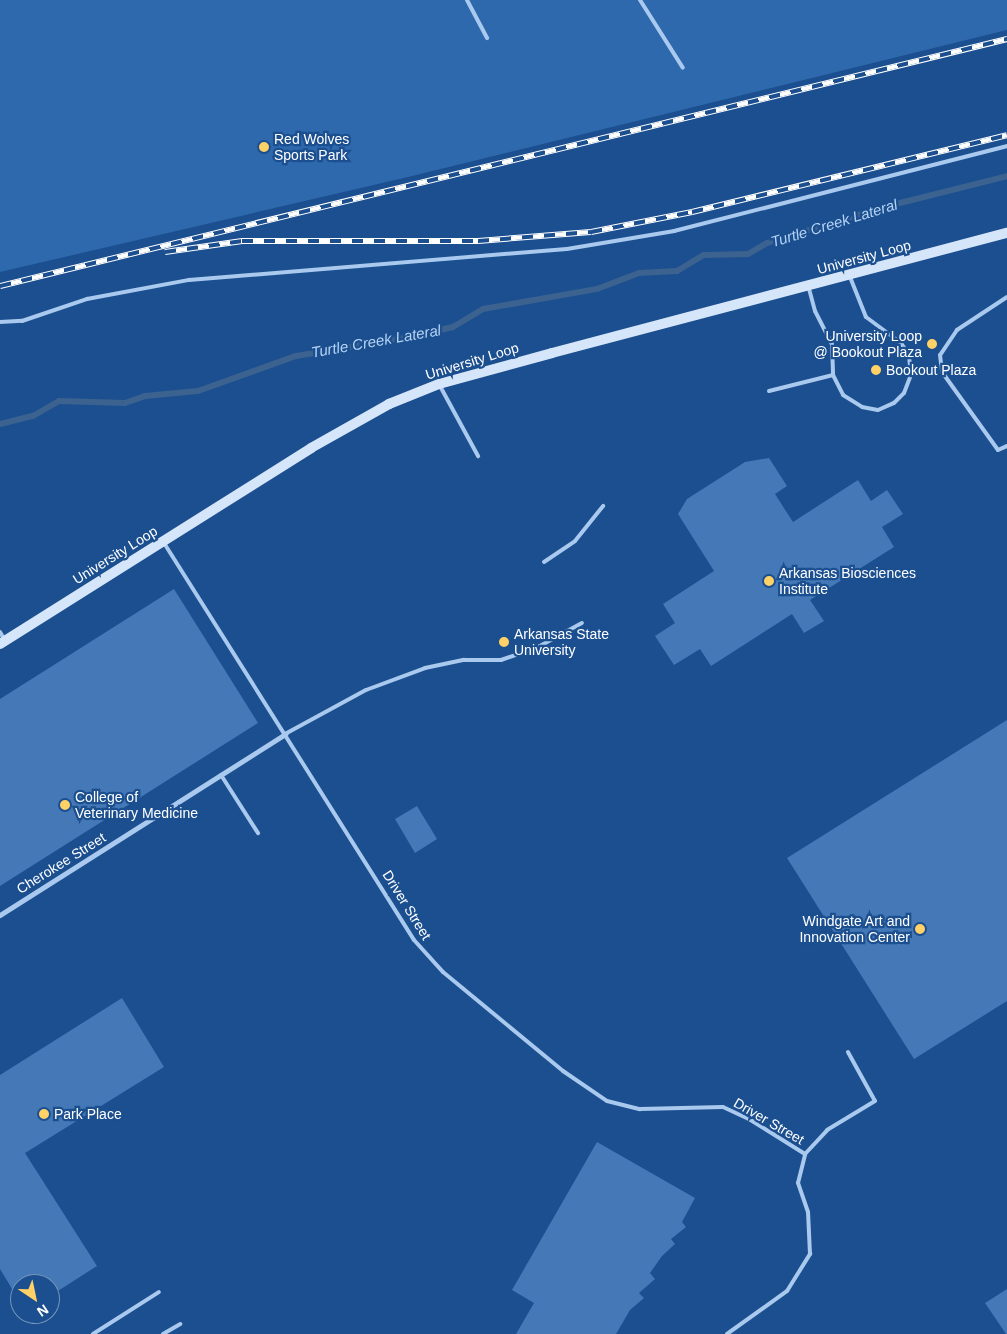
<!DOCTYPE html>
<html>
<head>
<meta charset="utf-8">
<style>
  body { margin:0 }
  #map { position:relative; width:1007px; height:1334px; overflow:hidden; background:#1b4f8f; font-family:Arial,sans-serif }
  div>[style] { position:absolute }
  .green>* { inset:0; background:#2e69ad }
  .stream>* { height:6px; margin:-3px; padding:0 3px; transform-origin:3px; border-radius:3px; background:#3c6290 }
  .building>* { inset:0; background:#4478b7 }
  .lane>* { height:4px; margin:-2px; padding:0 2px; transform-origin:2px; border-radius:2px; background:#a9c9ee }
  .street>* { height:5px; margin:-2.5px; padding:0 2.5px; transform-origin:2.5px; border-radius:2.5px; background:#a9c9ee }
  .secondary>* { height:10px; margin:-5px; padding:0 5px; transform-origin:5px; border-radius:5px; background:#d6e6fa }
  .rail>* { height:5.5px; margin-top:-2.75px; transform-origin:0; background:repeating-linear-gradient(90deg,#1b4f8f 0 11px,#fff 0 22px); box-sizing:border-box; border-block:1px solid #fff }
  .dots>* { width:14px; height:14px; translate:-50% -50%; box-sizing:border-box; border:2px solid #1b4f8f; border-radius:50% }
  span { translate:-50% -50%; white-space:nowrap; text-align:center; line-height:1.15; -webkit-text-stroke:4.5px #1b4f8f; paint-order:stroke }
  .poi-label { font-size:14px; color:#fff }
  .left { translate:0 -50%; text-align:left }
  .right { translate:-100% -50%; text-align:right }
  .street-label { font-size:14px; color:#fff }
  .water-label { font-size:15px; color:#b5d3f5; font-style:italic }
  .north { position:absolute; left:10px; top:1274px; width:50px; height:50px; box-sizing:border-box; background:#1b4f8f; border:1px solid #7695bc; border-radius:50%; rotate:146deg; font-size:14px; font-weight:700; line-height:20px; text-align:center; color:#fff }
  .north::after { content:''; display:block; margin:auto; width:18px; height:22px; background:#ffd166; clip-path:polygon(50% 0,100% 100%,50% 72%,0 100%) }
</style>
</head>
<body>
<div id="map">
  <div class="green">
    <div style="clip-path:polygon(0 0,1007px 0,1007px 30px,408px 177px,0 272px)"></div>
  </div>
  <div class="stream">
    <div style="left:0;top:424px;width:34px;rotate:-14deg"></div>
    <div style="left:33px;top:416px;width:30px;rotate:-30deg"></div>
    <div style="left:59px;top:401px;width:66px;rotate:1.7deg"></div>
    <div style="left:125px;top:403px;width:21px;rotate:-19deg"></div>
    <div style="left:145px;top:396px;width:53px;rotate:-5.4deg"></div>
    <div style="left:198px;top:391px;width:104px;rotate:-19.7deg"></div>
    <div style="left:296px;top:356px;width:116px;rotate:-9.5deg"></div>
    <div style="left:410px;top:337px;width:44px;rotate:-13.1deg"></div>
    <div style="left:453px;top:327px;width:35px;rotate:-31deg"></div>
    <div style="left:483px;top:309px;width:116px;rotate:-10deg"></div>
    <div style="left:597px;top:289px;width:45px;rotate:-20.9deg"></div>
    <div style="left:639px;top:273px;width:38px;rotate:-3deg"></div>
    <div style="left:677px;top:271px;width:31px;rotate:-31deg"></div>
    <div style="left:704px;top:255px;width:44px;rotate:-1.3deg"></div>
    <div style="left:748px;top:254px;width:22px;rotate:-30deg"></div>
    <div style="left:767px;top:243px;width:122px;rotate:-17.1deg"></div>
    <div style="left:884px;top:207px;width:127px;rotate:-14.1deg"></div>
  </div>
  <div class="building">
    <div style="clip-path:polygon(769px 458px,787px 486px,775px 494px,793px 522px,858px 480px,871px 501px,887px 490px,903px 514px,882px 527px,894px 547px,810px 600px,824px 621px,804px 633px,792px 614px,711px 666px,700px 649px,674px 665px,655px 636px,675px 623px,663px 604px,714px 571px,678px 514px,687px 499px,745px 462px)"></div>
    <div style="clip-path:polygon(174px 589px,258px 723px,0 886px,0 699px)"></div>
    <div style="clip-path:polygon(1007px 720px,1007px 1001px,914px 1059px,787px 858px)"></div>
    <div style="clip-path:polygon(417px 806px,437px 839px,415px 853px,395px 819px)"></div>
    <div style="clip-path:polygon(122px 998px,164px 1067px,25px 1153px,97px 1266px,50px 1296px,50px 1284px,20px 1284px,20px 1302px,0 1269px,0 1075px)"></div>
    <div style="clip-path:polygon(597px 1142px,695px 1198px,682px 1222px,686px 1227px,671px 1239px,675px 1244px,662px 1256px,650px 1273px,655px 1279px,639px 1293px,644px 1298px,630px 1310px,616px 1334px,516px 1334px,534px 1303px,512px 1290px)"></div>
    <div style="clip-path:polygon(1007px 1289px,1007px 1334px,1006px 1334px,985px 1303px)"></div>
  </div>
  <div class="lane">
    <div style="left:467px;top:0;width:43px;rotate:62.2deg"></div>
    <div style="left:640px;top:0;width:80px;rotate:57.7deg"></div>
    <div style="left:808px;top:285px;width:27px;rotate:75deg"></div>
    <div style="left:815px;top:311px;width:37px;rotate:63deg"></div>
    <div style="left:832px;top:344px;width:31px;rotate:88deg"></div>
    <div style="left:833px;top:375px;width:22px;rotate:63deg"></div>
    <div style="left:843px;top:395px;width:22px;rotate:32deg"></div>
    <div style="left:862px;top:407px;width:16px;rotate:11deg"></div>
    <div style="left:878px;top:410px;width:17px;rotate:-24deg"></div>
    <div style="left:894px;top:403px;width:14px;rotate:-45deg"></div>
    <div style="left:904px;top:393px;width:19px;rotate:-69deg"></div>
    <div style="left:911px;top:375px;width:20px;rotate:-96deg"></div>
    <div style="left:909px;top:355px;width:14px;rotate:-124deg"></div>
    <div style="left:901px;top:343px;width:44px;rotate:-143.4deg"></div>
    <div style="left:866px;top:317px;width:43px;rotate:-111.8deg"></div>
    <div style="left:1007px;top:297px;width:60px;rotate:146.6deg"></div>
    <div style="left:957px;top:330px;width:30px;rotate:124deg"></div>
    <div style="left:940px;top:355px;width:17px;rotate:83deg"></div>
    <div style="left:942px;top:372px;width:96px;rotate:54.3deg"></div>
    <div style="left:998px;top:450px;width:10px;rotate:-24deg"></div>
    <div style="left:0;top:322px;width:22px;rotate:-3deg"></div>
    <div style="left:22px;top:321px;width:69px;rotate:-18.7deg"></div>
    <div style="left:87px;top:299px;width:104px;rotate:-10.6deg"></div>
    <div style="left:189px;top:280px;width:379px;rotate:-4.7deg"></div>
    <div style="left:567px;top:249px;width:109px;rotate:-9.5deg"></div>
    <div style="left:674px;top:231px;width:344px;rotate:-14.3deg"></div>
    <div style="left:440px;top:386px;width:80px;rotate:61.5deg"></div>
    <div style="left:769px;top:391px;width:66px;rotate:-14deg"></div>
    <div style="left:164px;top:543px;width:469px;rotate:57.8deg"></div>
    <div style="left:414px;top:940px;width:43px;rotate:47.8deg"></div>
    <div style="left:443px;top:972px;width:156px;rotate:39.5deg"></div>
    <div style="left:563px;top:1071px;width:53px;rotate:34.3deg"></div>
    <div style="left:607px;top:1101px;width:34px;rotate:14deg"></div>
    <div style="left:640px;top:1109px;width:83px;rotate:-1.4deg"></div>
    <div style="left:723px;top:1107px;width:29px;rotate:25deg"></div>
    <div style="left:749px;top:1119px;width:66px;rotate:32deg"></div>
    <div style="left:544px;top:562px;width:37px;rotate:-34deg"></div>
    <div style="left:575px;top:541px;width:45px;rotate:-51.3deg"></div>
    <div style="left:0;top:632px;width:8px;rotate:60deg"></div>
    <div style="left:285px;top:734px;width:92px;rotate:-28.5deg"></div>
    <div style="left:366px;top:690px;width:63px;rotate:-20.4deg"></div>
    <div style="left:425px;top:668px;width:40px;rotate:-12deg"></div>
    <div style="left:464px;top:660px;width:37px"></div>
    <div style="left:501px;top:660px;width:39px;rotate:-19deg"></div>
    <div style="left:538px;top:647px;width:50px;rotate:-28.6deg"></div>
    <div style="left:221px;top:775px;width:69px;rotate:57.5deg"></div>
    <div style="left:93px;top:1334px;width:78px;rotate:-32.5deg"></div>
    <div style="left:163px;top:1334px;width:20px;rotate:-30deg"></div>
    <div style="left:727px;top:1334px;width:74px;rotate:-35.6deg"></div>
    <div style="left:787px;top:1291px;width:44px;rotate:-58.1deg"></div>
    <div style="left:810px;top:1254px;width:42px;rotate:-92.7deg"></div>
    <div style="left:808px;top:1212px;width:31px;rotate:-109deg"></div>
    <div style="left:798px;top:1183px;width:30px;rotate:-76deg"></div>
    <div style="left:805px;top:1154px;width:33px;rotate:-47deg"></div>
    <div style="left:827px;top:1130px;width:56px;rotate:-31.1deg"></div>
    <div style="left:875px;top:1101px;width:56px;rotate:-118.9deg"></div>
  </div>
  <div class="street">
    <div style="left:0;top:915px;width:338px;rotate:-32.4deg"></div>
  </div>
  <div class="secondary">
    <div style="left:0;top:644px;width:368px;rotate:-32.2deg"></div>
    <div style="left:311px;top:448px;width:90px;rotate:-29.4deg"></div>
    <div style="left:389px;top:404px;width:54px;rotate:-21.8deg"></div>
    <div style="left:439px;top:384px;width:117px;rotate:-15.3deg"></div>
    <div style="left:552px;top:353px;width:471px;rotate:-14.8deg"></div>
  </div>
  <div class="rail">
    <div style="left:165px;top:252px;width:78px;rotate:-8.1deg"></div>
    <div style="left:242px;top:241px;width:236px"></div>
    <div style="left:478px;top:241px;width:113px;rotate:-4.6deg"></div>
    <div style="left:591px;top:232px;width:103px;rotate:-11.2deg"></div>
    <div style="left:692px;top:212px;width:324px;rotate:-13.7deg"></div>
    <div style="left:0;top:286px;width:1037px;rotate:-13.78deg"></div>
  </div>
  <div class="dots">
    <div style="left:264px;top:147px;background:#ffd166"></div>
    <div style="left:932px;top:344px;background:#ffd166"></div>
    <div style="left:876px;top:370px;background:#ffd166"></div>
    <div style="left:769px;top:581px;background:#ffd166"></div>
    <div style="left:504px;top:642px;background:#ffd166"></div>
    <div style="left:65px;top:805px;background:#ffd166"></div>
    <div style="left:920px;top:929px;background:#ffd166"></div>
    <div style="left:44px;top:1114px;background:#ffd166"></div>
  </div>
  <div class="poi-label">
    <span class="left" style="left:274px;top:147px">Red Wolves<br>Sports Park</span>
    <span class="right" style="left:922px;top:344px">University Loop<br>@ Bookout Plaza</span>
    <span class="left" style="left:886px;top:370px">Bookout Plaza</span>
    <span class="left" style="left:779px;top:581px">Arkansas Biosciences<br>Institute</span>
    <span class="left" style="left:514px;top:642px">Arkansas State<br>University</span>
    <span class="left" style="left:75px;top:805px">College of<br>Veterinary Medicine</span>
    <span class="right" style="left:910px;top:929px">Windgate Art and<br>Innovation Center</span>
    <span class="left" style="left:54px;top:1114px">Park Place</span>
  </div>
  <div class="street-label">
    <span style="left:864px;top:257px;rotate:-15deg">University Loop</span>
    <span style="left:472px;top:361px;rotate:-17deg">University Loop</span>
    <span style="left:115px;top:555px;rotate:-32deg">University Loop</span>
    <span style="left:61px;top:863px;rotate:-32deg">Cherokee Street</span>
    <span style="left:407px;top:905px;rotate:58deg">Driver Street</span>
    <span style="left:769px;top:1121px;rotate:30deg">Driver Street</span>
  </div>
  <div class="water-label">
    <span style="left:834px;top:223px;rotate:-17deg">Turtle Creek Lateral</span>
    <span style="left:376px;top:341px;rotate:-10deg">Turtle Creek Lateral</span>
  </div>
  <div class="north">N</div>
</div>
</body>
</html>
